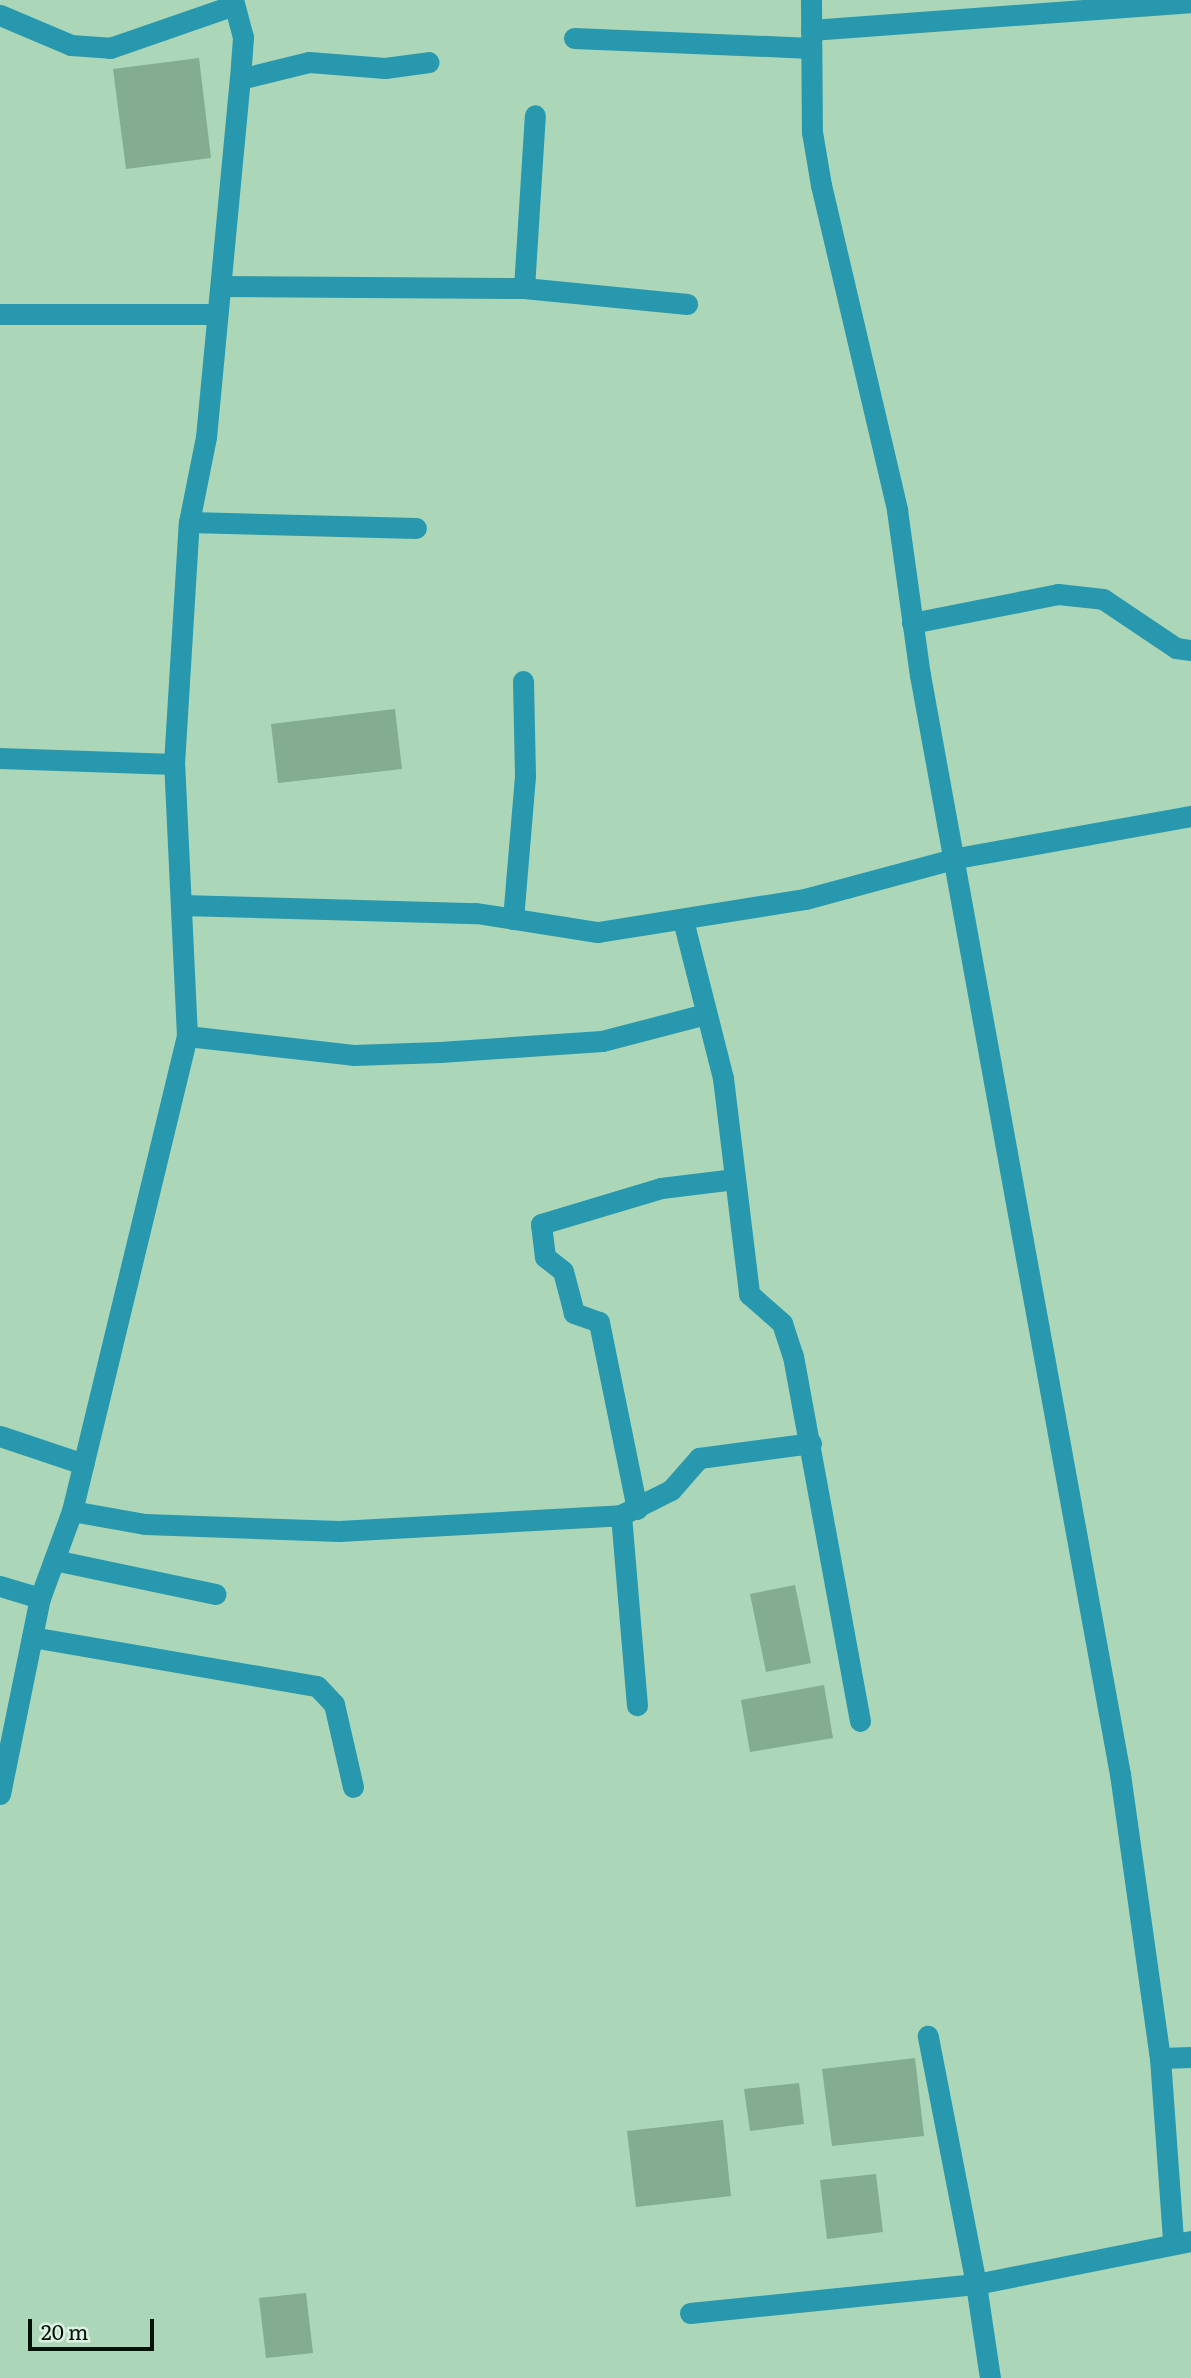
<!DOCTYPE html>
<html>
<head>
<meta charset="utf-8">
<style>
  body { margin:0 }
  #map { position:relative; width:1191px; height:2378px; overflow:hidden; background:#acd6b8; font-family:Literata,serif }
  div>[style] { position:absolute }
  .building>* { inset:0; background:#83ac90 }
  .minor>* { height:21px; margin:-10.5px; padding:0 10.5px; transform-origin:10.5px; border-radius:10.5px; background:#2798ae }
  span { translate:-50% -50%; white-space:nowrap; text-align:center; line-height:1.15; -webkit-text-stroke:5px #dcf1e2; paint-order:stroke }
  .scale { position:absolute; left:28px; top:2319px; width:126px; height:32px; box-sizing:border-box; border:4px solid #031107; border-top:0; padding-left:9px; font-size:21px; line-height:24px; white-space:nowrap; color:#031107; -webkit-text-stroke:5px #dcf1e2; paint-order:stroke }
</style>
</head>
<body>
<div id="map">
  <div class="building">
    <div style="clip-path:polygon(199px 58px,211px 158px,126px 169px,113px 69px)"></div>
    <div style="clip-path:polygon(395px 709px,402px 769px,278px 783px,271px 724px)"></div>
    <div style="clip-path:polygon(795px 1585px,811px 1663px,766px 1672px,750px 1594px)"></div>
    <div style="clip-path:polygon(824px 1685px,833px 1738px,750px 1752px,741px 1700px)"></div>
    <div style="clip-path:polygon(915px 2058px,924px 2136px,832px 2146px,822px 2069px)"></div>
    <div style="clip-path:polygon(799px 2083px,804px 2124px,750px 2131px,744px 2089px)"></div>
    <div style="clip-path:polygon(723px 2120px,731px 2196px,636px 2207px,627px 2131px)"></div>
    <div style="clip-path:polygon(876px 2174px,883px 2232px,827px 2239px,820px 2180px)"></div>
    <div style="clip-path:polygon(306px 2293px,313px 2353px,266px 2358px,259px 2298px)"></div>
  </div>
  <div class="minor">
    <div style="left:811px;top:0;width:132px;rotate:89.6deg"></div>
    <div style="left:812px;top:132px;width:54px;rotate:80.4deg"></div>
    <div style="left:821px;top:185px;width:334px;rotate:76.8deg"></div>
    <div style="left:897px;top:510px;width:167px;rotate:82.1deg"></div>
    <div style="left:920px;top:675px;width:1117px;rotate:79.69deg"></div>
    <div style="left:1120px;top:1774px;width:287px;rotate:82deg"></div>
    <div style="left:1160px;top:2058px;width:183px;rotate:85.9deg"></div>
    <div style="left:0;top:15px;width:77px;rotate:22.9deg"></div>
    <div style="left:71px;top:45px;width:39px;rotate:4deg"></div>
    <div style="left:110px;top:48px;width:131px;rotate:-19.1deg"></div>
    <div style="left:811px;top:30px;width:381px;rotate:-4.2deg"></div>
    <div style="left:574px;top:38px;width:237px;rotate:2.4deg"></div>
    <div style="left:240px;top:79px;width:71px;rotate:-13.8deg"></div>
    <div style="left:309px;top:62px;width:76px;rotate:4.5deg"></div>
    <div style="left:385px;top:68px;width:44px;rotate:-7.8deg"></div>
    <div style="left:223px;top:286px;width:301px;rotate:0.4deg"></div>
    <div style="left:524px;top:288px;width:164px;rotate:5.6deg"></div>
    <div style="left:524px;top:288px;width:173px;rotate:-86.4deg"></div>
    <div style="left:0;top:314px;width:217px"></div>
    <div style="left:189px;top:522px;width:227px;rotate:1.5deg"></div>
    <div style="left:912px;top:623px;width:149px;rotate:-11.2deg"></div>
    <div style="left:1058px;top:594px;width:45px;rotate:6.3deg"></div>
    <div style="left:1103px;top:599px;width:88px;rotate:33.9deg"></div>
    <div style="left:1176px;top:648px;width:15px;rotate:8deg"></div>
    <div style="left:0;top:758px;width:174px;rotate:2deg"></div>
    <div style="left:181px;top:905px;width:295px;rotate:1.6deg"></div>
    <div style="left:476px;top:913px;width:123px;rotate:8.9deg"></div>
    <div style="left:598px;top:932px;width:210px;rotate:-9.1deg"></div>
    <div style="left:805px;top:899px;width:157px;rotate:-15.1deg"></div>
    <div style="left:957px;top:858px;width:238px;rotate:-10.2deg"></div>
    <div style="left:513px;top:919px;width:144px;rotate:-85.2deg"></div>
    <div style="left:525px;top:776px;width:95px;rotate:-91.2deg"></div>
    <div style="left:683px;top:920px;width:163px;rotate:75.8deg"></div>
    <div style="left:723px;top:1078px;width:218px;rotate:83.1deg"></div>
    <div style="left:749px;top:1294px;width:44px;rotate:41.3deg"></div>
    <div style="left:782px;top:1323px;width:35px;rotate:72deg"></div>
    <div style="left:793px;top:1356px;width:371px;rotate:79.6deg"></div>
    <div style="left:187px;top:1036px;width:167px;rotate:6.5deg"></div>
    <div style="left:353px;top:1055px;width:87px;rotate:-2deg"></div>
    <div style="left:440px;top:1052px;width:162px;rotate:-3.9deg"></div>
    <div style="left:602px;top:1041px;width:107px;rotate:-14.6deg"></div>
    <div style="left:0;top:1436px;width:88px;rotate:18.6deg"></div>
    <div style="left:637px;top:1509px;width:191px;rotate:-101.5deg"></div>
    <div style="left:599px;top:1322px;width:27px;rotate:-160deg"></div>
    <div style="left:574px;top:1313px;width:43px;rotate:-104.7deg"></div>
    <div style="left:563px;top:1271px;width:23px;rotate:-142deg"></div>
    <div style="left:545px;top:1257px;width:33px;rotate:-97deg"></div>
    <div style="left:541px;top:1224px;width:125px;rotate:-16.7deg"></div>
    <div style="left:661px;top:1188px;width:74px;rotate:-7deg"></div>
    <div style="left:72px;top:1511px;width:74px;rotate:10.1deg"></div>
    <div style="left:145px;top:1524px;width:194px;rotate:2.1deg"></div>
    <div style="left:339px;top:1531px;width:282px;rotate:-3.2deg"></div>
    <div style="left:621px;top:1515px;width:56px;rotate:-26.6deg"></div>
    <div style="left:671px;top:1490px;width:43px;rotate:-48.8deg"></div>
    <div style="left:699px;top:1458px;width:113px;rotate:-7.6deg"></div>
    <div style="left:621px;top:1515px;width:191px;rotate:85.2deg"></div>
    <div style="left:54px;top:1560px;width:165px;rotate:11.9deg"></div>
    <div style="left:0;top:1586px;width:42px;rotate:16.7deg"></div>
    <div style="left:32px;top:1637px;width:289px;rotate:9.8deg"></div>
    <div style="left:317px;top:1686px;width:25px;rotate:47deg"></div>
    <div style="left:334px;top:1704px;width:85px;rotate:77.1deg"></div>
    <div style="left:0;top:1794px;width:200px;rotate:-78.5deg"></div>
    <div style="left:40px;top:1598px;width:93px;rotate:-69.8deg"></div>
    <div style="left:72px;top:1511px;width:489px;rotate:-76.4deg"></div>
    <div style="left:187px;top:1036px;width:272px;rotate:-92.7deg"></div>
    <div style="left:174px;top:764px;width:242px;rotate:-86.5deg"></div>
    <div style="left:189px;top:522px;width:87px;rotate:-78.7deg"></div>
    <div style="left:206px;top:437px;width:360px;rotate:-84.6deg"></div>
    <div style="left:240px;top:79px;width:42px;rotate:-85.9deg"></div>
    <div style="left:243px;top:37px;width:38px;rotate:-105deg"></div>
    <div style="left:1160px;top:2058px;width:31px;rotate:-2deg"></div>
    <div style="left:690px;top:2313px;width:287px;rotate:-5.8deg"></div>
    <div style="left:976px;top:2284px;width:253px;rotate:-101deg"></div>
    <div style="left:990px;top:2378px;width:95px;rotate:-98.5deg"></div>
    <div style="left:976px;top:2284px;width:219px;rotate:-11.3deg"></div>
  </div>
  <div class="scale">20 m</div>
</div>
</body>
</html>
